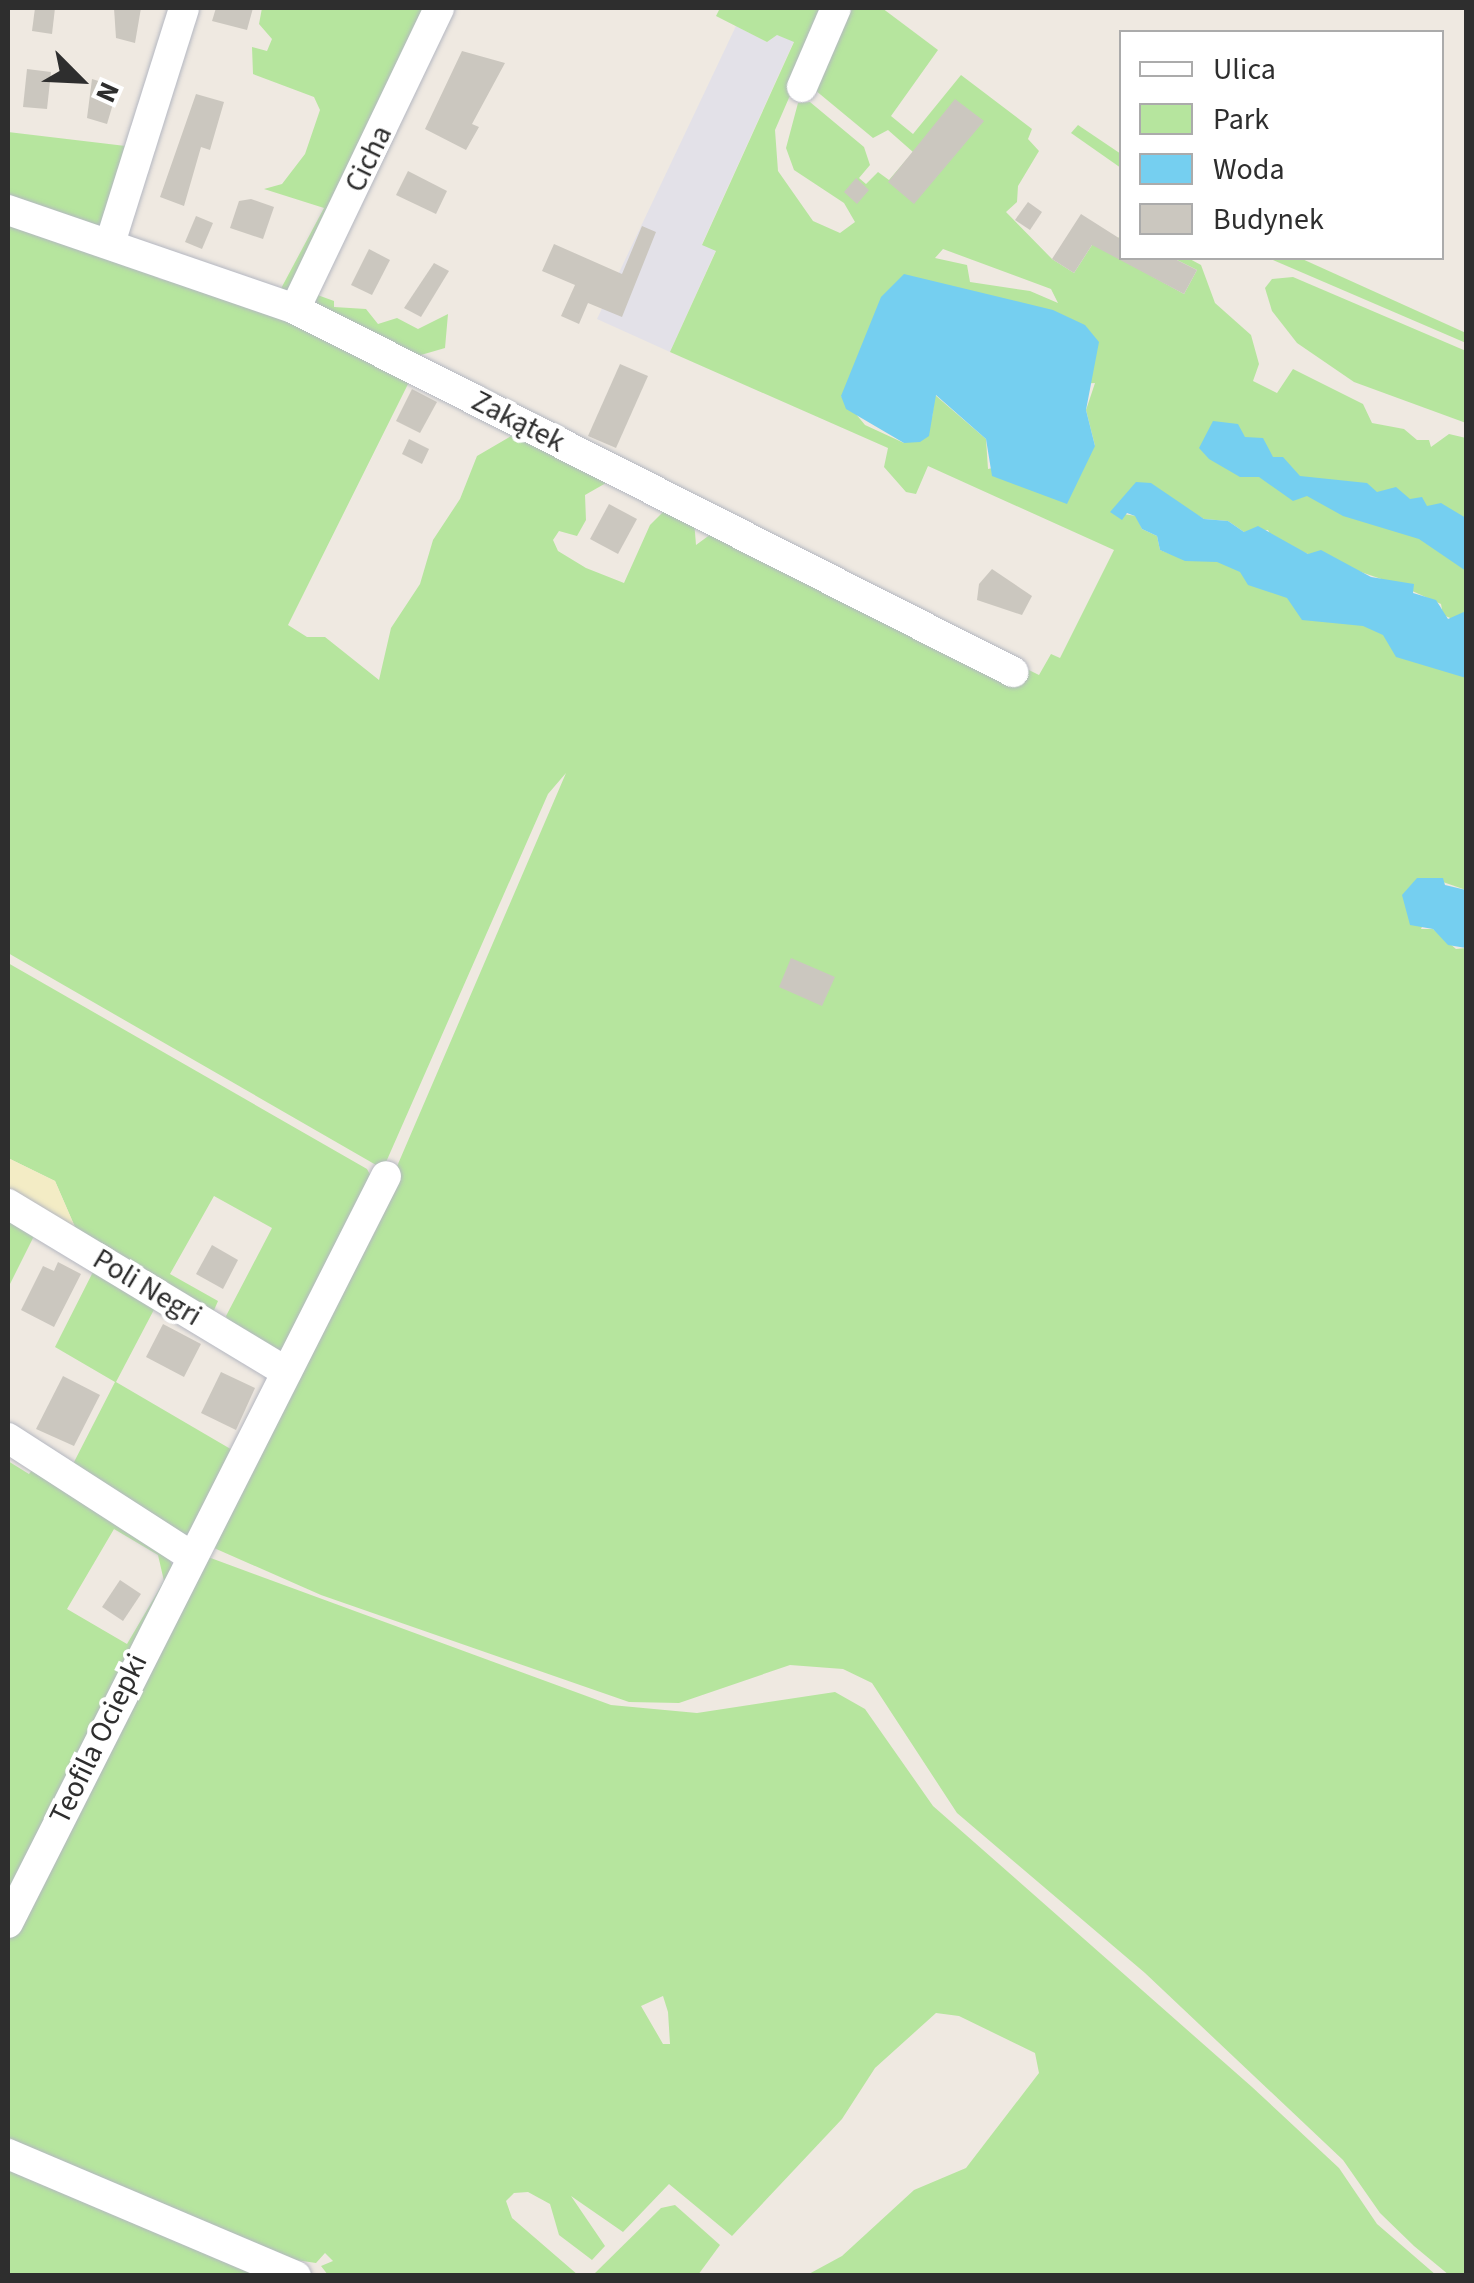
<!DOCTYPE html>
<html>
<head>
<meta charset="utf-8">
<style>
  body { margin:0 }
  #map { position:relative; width:1474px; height:2283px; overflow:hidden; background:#efe9e1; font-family:"Source Sans 3",sans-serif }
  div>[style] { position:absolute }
  .industrial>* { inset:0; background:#e3e1e8 }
  .green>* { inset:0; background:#b6e59e }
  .sand>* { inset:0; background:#f3ecc5 }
  .water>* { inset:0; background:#75cff0 }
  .building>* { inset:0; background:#cbc7bf }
  .roads { filter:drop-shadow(0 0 2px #b4b7c1) drop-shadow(0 0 2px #b4b7c1) }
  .minor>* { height:30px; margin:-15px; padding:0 15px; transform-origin:15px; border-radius:15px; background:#fff }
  span { translate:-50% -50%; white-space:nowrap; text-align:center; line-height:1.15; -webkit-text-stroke:8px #fff; paint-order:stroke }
  .street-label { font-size:30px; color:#2e2e2e }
  .frame { position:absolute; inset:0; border:10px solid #2e2e2e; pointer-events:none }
  .legend { position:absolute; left:1119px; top:30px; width:325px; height:230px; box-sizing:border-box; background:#fff; border:2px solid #ababab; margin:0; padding:12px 18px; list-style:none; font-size:30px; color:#2e2e2e }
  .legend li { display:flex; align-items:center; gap:20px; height:50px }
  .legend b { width:50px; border:2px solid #ababab }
  .north { position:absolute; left:30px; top:30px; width:100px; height:100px; -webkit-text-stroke:8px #fff; paint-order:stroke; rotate:114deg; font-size:28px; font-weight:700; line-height:40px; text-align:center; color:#2e2e2e }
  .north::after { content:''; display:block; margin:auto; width:35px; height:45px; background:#2e2e2e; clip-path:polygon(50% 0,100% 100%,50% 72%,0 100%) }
</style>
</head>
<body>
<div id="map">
  <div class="industrial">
    <div style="clip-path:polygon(736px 26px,767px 42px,777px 35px,794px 41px,702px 244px,716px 250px,670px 352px,597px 319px)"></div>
  </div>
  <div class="green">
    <div style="clip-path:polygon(262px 8px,422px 9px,304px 285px,277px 296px,324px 208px,264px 189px,282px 184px,305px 154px,320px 110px,314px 97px,253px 74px,252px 47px,267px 51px,272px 39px,259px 24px)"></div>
    <div style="clip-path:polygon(evenodd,720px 8px,828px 8px,775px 130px,778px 171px,813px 221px,840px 233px,855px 222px,844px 203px,794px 170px,786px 148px,798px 103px,810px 102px,864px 147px,870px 165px,859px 178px,866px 184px,878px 172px,889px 180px,913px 152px,888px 130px,873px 138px,815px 90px,840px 8px,882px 8px,938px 50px,891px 116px,913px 134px,961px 75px,1032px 129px,1028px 139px,1039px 151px,1018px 186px,1017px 202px,1006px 212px,1052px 259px,1074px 273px,1094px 242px,1109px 252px,1121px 234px,1117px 257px,1184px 294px,1197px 270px,1173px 258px,1188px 258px,1201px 265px,1215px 303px,1251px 335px,1259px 364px,1253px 381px,1277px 393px,1293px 369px,1363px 404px,1372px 423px,1404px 429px,1417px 440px,1429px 440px,1431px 447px,1449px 434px,1466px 438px,1466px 518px,1427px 507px,1355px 520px,1388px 519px,1466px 565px,1466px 611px,1455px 620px,1443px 615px,1441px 604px,1399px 585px,1308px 554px,1272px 538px,1268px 530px,1244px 532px,1228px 521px,1204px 519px,1160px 493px,1125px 497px,1111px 512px,1136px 516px,1142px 529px,1157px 536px,1160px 550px,1173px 555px,1209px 555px,1337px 613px,1466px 659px,1466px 890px,1443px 882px,1421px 929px,1433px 929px,1456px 949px,1466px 948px,1466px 2275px,1449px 2275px,1414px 2246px,1380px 2213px,1343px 2160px,1145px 1973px,957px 1813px,872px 1683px,843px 1669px,790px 1665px,679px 1703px,629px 1702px,321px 1595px,214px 1548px,392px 1178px,566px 773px,548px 794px,383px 1169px,8px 953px,8px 132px,134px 147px,114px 216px,145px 269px,160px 279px,315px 314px,312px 293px,334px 301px,334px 307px,366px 309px,378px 324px,397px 318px,418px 329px,448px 314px,445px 348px,414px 357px,414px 372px,288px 625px,307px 637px,325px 637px,379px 680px,391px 628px,420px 584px,433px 540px,460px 499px,477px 456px,518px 432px,606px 483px,585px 495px,586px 520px,577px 536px,559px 531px,553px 540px,558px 551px,586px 568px,624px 583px,650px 525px,667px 508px,694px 520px,696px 545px,711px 534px,857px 585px,1039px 675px,1051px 654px,1060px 658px,1114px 550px,928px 466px,916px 494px,906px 492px,884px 467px,888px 448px,670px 352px,716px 251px,702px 245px,794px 42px,777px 35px,767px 42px,716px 16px,720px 8px,943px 249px,1051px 289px,1058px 303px,1030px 291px,970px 282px,967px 265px,935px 258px,943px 249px,720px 8px,1095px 383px,1086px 410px,1095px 446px,988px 469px,986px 439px,935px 395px,932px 417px,904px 443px,865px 425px,841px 396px,1095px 383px)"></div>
    <div style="clip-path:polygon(1078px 125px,1121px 154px,1121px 168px,1071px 133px)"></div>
    <div style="clip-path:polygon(1268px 258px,1300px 258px,1466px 333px,1466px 343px)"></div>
    <div style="clip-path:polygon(1293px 277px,1466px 351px,1466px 423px,1354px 382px,1297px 343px,1272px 311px,1265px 288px,1272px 279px)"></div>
    <div style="clip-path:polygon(8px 963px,367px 1169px,373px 1180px,289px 1348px,276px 1354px,229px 1326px,226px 1316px,272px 1228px,214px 1196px,170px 1274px,218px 1301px,211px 1317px,78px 1234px,55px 1181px,8px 1158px)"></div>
    <div style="clip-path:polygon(8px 1211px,36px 1232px,8px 1288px)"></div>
    <div style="clip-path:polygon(96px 1266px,158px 1302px,116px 1382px,234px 1451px,187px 1541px,73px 1464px,115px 1382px,55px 1347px)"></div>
    <div style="clip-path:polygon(evenodd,8px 1447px,14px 1451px,8px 1461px,29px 1474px,36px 1465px,164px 1547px,173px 1567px,8px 1902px,8px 1447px,114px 1529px,158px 1555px,164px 1581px,127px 1644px,67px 1609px,114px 1529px)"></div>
    <div style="clip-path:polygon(evenodd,208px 1557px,611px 1705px,697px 1713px,835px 1692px,865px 1709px,933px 1806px,1252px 2087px,1339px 2168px,1377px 2224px,1436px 2275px,807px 2275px,842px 2256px,914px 2190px,966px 2168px,1039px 2073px,1035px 2053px,959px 2016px,936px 2013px,875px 2068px,842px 2119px,732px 2236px,669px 2184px,623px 2232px,571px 2196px,605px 2246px,592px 2260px,559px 2235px,550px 2204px,528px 2192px,514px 2193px,506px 2201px,512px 2218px,578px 2275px,328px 2275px,321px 2266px,333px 2261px,325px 2253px,316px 2263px,289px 2259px,8px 2149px,8px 1934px,208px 1557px,663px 1996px,668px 2012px,670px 2044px,663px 2044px,641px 2006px,663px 1996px)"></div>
    <div style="clip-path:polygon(8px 2158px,262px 2275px,8px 2275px)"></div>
    <div style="clip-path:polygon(675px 2205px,720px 2245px,698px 2275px,593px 2275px,661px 2208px)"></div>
  </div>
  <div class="sand">
    <div style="clip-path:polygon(8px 1158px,55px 1181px,78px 1234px,8px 1195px)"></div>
  </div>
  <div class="water">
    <div style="clip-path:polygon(904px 274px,1053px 310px,1085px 325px,1099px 342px,1086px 410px,1095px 446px,1067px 504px,992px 476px,986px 439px,936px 395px,929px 436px,920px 442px,904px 443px,846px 409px,841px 396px,881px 297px)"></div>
    <div style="clip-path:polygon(1213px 421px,1238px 424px,1245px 437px,1263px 438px,1273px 457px,1283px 457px,1300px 476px,1367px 483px,1377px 492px,1396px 487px,1410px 499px,1422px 497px,1427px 506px,1441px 503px,1466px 518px,1466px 571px,1419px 539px,1343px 516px,1307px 496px,1293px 501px,1259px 477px,1240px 477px,1209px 459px,1199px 448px)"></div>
    <div style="clip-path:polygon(1136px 482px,1151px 483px,1204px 519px,1228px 521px,1244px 532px,1258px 526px,1308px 554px,1321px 550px,1371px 577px,1414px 584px,1413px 593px,1436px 600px,1448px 619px,1466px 611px,1466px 678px,1396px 657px,1383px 635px,1363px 626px,1302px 620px,1287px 598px,1248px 585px,1240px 572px,1217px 562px,1185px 561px,1160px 550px,1157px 536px,1142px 529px,1135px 516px,1127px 513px,1122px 520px,1110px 512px)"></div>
    <div style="clip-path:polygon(1417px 878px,1443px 878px,1445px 885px,1466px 890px,1466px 948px,1448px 945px,1433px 929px,1410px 925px,1402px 895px)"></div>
  </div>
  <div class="building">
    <div style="clip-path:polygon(35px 8px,55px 8px,52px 34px,32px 31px)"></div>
    <div style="clip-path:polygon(114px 8px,141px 8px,135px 43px,116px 38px)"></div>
    <div style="clip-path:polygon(216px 8px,253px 8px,247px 30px,212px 21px)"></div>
    <div style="clip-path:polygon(462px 51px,505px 63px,472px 124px,479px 127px,466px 150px,425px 129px)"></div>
    <div style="clip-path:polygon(27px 69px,51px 72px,47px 109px,23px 107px)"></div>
    <div style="clip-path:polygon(92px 79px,118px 87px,107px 124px,87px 118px)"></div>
    <div style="clip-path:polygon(196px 94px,224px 102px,210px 150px,201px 147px,184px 206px,160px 197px)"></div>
    <div style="clip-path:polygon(955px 99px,984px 121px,914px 204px,888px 182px)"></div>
    <div style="clip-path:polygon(408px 171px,447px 191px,436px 214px,396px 195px)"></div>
    <div style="clip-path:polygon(856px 178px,869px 190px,857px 204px,844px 192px)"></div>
    <div style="clip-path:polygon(251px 199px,274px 207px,263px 239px,230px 228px,239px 201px)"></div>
    <div style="clip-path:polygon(1028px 202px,1042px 212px,1030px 230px,1015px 220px)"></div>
    <div style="clip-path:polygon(1081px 214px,1122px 240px,1122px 258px,1173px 258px,1197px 270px,1184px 294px,1092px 245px,1074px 273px,1052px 259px)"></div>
    <div style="clip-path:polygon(196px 216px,213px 223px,202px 249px,185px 242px)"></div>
    <div style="clip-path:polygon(642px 226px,656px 232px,622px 317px,588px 303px,579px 324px,561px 316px,575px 285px,542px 271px,554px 244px,622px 274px)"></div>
    <div style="clip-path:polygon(369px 249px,390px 260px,372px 295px,351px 285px)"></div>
    <div style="clip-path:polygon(434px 263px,449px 271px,421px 317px,404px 308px)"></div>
    <div style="clip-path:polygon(620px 364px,648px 376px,616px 448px,588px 436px)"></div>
    <div style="clip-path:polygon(412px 389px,437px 402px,420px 433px,396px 421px)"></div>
    <div style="clip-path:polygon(409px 439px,429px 449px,422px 464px,402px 454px)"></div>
    <div style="clip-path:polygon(609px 504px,637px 519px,618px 554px,590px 539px)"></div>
    <div style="clip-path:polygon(992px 569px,1032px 596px,1022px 615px,977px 600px,979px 584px)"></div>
    <div style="clip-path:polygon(791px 958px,835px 977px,822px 1006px,779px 987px)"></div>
    <div style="clip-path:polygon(212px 1245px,238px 1260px,223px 1289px,196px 1274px)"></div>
    <div style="clip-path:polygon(58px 1262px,81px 1274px,54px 1327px,21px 1310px,43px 1266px,54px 1271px)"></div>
    <div style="clip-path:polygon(163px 1324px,201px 1344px,184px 1377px,146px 1357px)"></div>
    <div style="clip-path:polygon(221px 1372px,255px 1388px,236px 1430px,201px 1413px)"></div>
    <div style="clip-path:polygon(63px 1376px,100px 1395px,74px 1446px,36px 1429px)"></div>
    <div style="clip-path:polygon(120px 1580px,141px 1594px,123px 1621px,102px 1607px)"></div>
  </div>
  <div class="roads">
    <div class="minor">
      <div style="left:802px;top:87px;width:86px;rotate:-66.7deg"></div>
      <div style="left:8px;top:210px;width:304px;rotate:19deg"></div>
      <div style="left:295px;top:309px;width:805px;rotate:26.82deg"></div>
      <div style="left:111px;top:240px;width:243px;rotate:-72.5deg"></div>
      <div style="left:295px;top:309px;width:334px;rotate:-64.4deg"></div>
      <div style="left:8px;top:1204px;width:325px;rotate:31.1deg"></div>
      <div style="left:8px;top:1438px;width:218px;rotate:32.8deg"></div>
      <div style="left:8px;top:1923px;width:837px;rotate:-63.16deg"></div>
      <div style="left:8px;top:2154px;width:313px;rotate:23deg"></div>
    </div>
  </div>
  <div class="street-label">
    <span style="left:369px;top:159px;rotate:-64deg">Cicha</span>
    <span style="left:518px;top:422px;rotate:27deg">Zakątek</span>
    <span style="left:147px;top:1288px;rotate:31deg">Poli Negri</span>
    <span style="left:99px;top:1739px;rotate:-64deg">Teofila Ociepki</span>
  </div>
  <div class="frame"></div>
  <ul class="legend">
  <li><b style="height:12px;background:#fff"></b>Ulica</li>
  <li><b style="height:28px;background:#b6e59e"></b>Park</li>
  <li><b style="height:28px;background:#75cff0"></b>Woda</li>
  <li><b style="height:28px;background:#cbc7bf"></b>Budynek</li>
  </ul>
  <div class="north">N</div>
</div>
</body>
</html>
